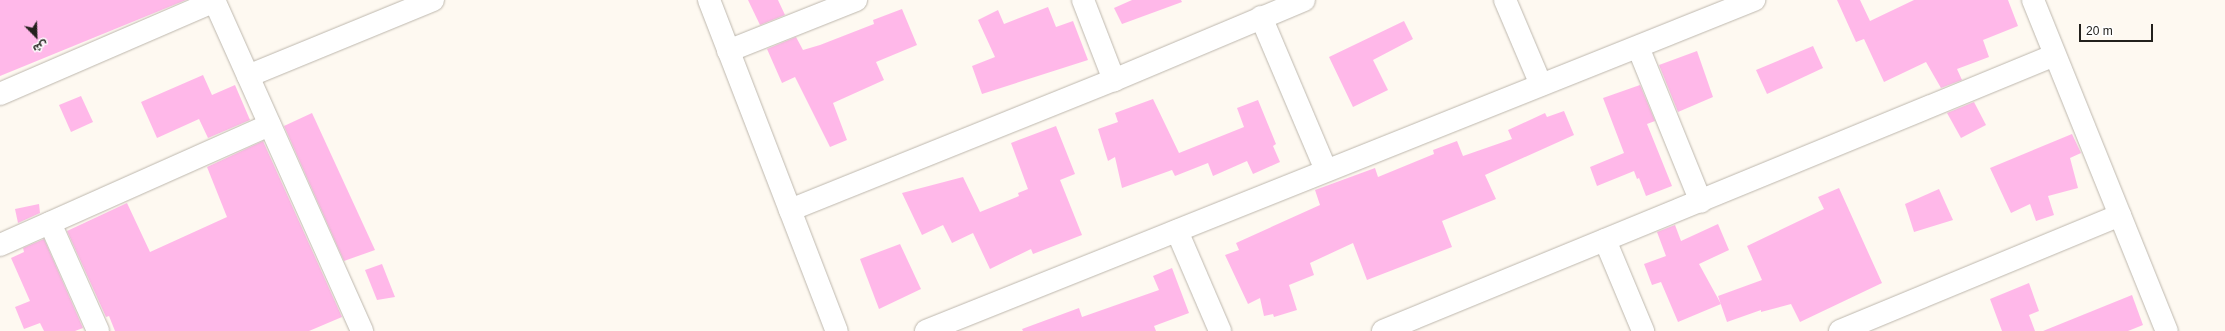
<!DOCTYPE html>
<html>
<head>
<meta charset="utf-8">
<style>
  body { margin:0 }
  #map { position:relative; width:2225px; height:331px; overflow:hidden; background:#fef9f1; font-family:Arial,"Noto Sans Arabic",sans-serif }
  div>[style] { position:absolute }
  .building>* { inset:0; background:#ffb8e9 }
  .roads { filter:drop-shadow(0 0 1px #bdb7ad) drop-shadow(0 0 1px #bdb7ad) }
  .minor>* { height:22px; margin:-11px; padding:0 11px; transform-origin:11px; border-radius:11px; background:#fff }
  span { translate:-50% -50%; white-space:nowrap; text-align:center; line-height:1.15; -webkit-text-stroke:3px #fff; paint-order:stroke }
  .north { position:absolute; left:16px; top:16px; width:40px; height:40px; -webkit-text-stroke:3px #fff; paint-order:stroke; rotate:157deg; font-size:11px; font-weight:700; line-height:16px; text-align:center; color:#23211d }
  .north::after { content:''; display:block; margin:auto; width:14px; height:18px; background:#23211d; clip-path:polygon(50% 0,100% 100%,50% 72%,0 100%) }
  .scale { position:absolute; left:2079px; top:24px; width:74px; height:18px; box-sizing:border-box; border:2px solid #23211d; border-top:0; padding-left:5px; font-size:12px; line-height:14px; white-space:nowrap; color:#23211d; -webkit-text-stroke:3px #fff; paint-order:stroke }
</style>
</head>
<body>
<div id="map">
  <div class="building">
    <div style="clip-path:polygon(0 0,186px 0,0 76px)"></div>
    <div style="clip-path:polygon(748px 0,778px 0,785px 15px,760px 25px)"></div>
    <div style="clip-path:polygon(1132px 0,1181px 0,1182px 2px,1122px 24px,1114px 8px)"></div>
    <div style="clip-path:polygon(1837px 0,1860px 0,1870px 21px,1914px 0,2008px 0,2018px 26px,1983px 40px,1989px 57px,1957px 69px,1962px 80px,1941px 88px,1926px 62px,1884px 82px,1864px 39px,1856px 42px)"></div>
    <div style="clip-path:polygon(1048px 7px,1056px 27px,1073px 21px,1088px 60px,982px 94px,972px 66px,995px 57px,978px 20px,998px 10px,1004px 24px)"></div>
    <div style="clip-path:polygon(902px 9px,917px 45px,876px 62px,884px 80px,833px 103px,847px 140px,830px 147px,795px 77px,782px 83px,767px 49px,796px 37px,803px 50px,820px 45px,874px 24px,873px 20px)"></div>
    <div style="clip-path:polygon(1404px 21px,1413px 39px,1373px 60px,1388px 90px,1353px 107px,1329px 57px)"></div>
    <div style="clip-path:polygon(1813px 46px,1823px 68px,1767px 94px,1756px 70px)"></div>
    <div style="clip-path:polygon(1697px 51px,1713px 97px,1678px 112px,1659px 65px)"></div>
    <div style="clip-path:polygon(203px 75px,212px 95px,235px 85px,250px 120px,208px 138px,199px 119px,157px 138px,141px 102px)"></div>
    <div style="clip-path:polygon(1640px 85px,1655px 121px,1647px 124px,1672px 186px,1646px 196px,1639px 178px,1637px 179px,1634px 171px,1597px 186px,1590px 167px,1624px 153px,1603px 98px)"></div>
    <div style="clip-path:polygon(81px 96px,93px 122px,71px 132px,59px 105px)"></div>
    <div style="clip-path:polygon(1153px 99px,1179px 153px,1244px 127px,1237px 108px,1258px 100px,1276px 144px,1273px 146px,1280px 162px,1253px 174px,1247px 161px,1213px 176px,1208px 163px,1175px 176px,1172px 170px,1122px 188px,1115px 157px,1108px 161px,1098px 129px,1118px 122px,1115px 113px)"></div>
    <div style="clip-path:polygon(1974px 102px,1986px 125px,1961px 138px,1947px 113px)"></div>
    <div style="clip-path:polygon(1564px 111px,1574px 135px,1485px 175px,1496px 199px,1442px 221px,1452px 247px,1367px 280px,1353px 243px,1310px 263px,1314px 275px,1289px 285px,1297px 310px,1274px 317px,1273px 314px,1264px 316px,1260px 298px,1248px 304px,1225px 255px,1239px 250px,1236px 243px,1320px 205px,1315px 190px,1375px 168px,1378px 177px,1434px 154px,1433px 150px,1457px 141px,1463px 156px,1512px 139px,1508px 130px,1545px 113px,1547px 117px)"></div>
    <div style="clip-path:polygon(312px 113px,375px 250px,344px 261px,284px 126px)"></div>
    <div style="clip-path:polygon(1056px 126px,1075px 174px,1060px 180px,1082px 235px,1033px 254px,1031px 249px,990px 269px,973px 233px,952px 243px,943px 225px,922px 235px,902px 193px,963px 177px,980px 212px,1019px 196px,1018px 193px,1028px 189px,1011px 143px)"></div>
    <div style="clip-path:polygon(2072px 134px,2081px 153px,2070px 158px,2078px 188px,2048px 196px,2054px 215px,2036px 221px,2030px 204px,2011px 213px,1990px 168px)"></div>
    <div style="clip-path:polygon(263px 141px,342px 317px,309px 331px,115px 331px,109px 316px,106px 317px,67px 231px,127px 203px,150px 252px,227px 217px,207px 167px)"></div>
    <div style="clip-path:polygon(1839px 188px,1882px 283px,1800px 322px,1791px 304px,1761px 312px,1761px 310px,1727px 322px,1718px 296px,1762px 280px,1747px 246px,1824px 209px,1818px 197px)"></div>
    <div style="clip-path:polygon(1939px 189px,1953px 220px,1914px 232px,1905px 204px)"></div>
    <div style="clip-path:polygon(39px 204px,40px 213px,18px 223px,15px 209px)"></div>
    <div style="clip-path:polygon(1718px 224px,1729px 250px,1699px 264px,1721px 304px,1678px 322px,1661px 282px,1652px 285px,1644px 264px,1666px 256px,1657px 232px,1675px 225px,1681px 241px)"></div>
    <div style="clip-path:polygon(44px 239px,83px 328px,75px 331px,44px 331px,40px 323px,24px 329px,15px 307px,30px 301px,11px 258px,24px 252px,23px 248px)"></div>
    <div style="clip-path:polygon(900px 244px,921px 289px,879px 309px,860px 259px)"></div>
    <div style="clip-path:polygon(382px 264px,395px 297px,377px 300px,365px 270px)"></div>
    <div style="clip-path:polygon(1172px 268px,1189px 313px,1154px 326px,1156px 331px,1023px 331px,1022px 329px,1079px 308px,1082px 317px,1159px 290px,1153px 276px)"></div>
    <div style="clip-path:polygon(2029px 283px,2039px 311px,2029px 315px,2035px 331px,2002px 331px,1990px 299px)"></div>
    <div style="clip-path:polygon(2132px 295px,2143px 325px,2128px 331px,2043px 331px)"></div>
  </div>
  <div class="roads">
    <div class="minor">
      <div style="left:214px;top:0;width:363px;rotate:65.9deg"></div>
      <div style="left:709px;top:0;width:355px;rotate:68.9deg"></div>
      <div style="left:1083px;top:0;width:86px;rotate:68.8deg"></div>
      <div style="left:1505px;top:0;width:92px;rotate:67deg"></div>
      <div style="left:2033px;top:0;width:357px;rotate:68deg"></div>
      <div style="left:1261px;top:17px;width:166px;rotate:67deg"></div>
      <div style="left:1638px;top:47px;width:167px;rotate:67.9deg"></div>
      <div style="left:728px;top:51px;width:138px;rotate:-21.7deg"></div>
      <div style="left:248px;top:76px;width:200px;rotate:-22.3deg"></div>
      <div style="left:0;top:94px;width:234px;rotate:-23.4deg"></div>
      <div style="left:790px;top:210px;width:349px;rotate:-21.9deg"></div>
      <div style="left:1114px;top:80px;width:206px;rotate:-22.8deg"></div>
      <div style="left:50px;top:223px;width:118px;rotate:66deg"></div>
      <div style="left:1177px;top:231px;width:109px;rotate:66.7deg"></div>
      <div style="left:1605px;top:240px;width:99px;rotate:67.3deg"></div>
      <div style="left:0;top:245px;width:295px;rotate:-24deg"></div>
      <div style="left:926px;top:331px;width:892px;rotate:-21.79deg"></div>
      <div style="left:1383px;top:331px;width:726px;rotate:-22.33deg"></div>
      <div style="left:1840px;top:331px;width:303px;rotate:-22.5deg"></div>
    </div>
  </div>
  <div class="north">ش</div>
  <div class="scale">20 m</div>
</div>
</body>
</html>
